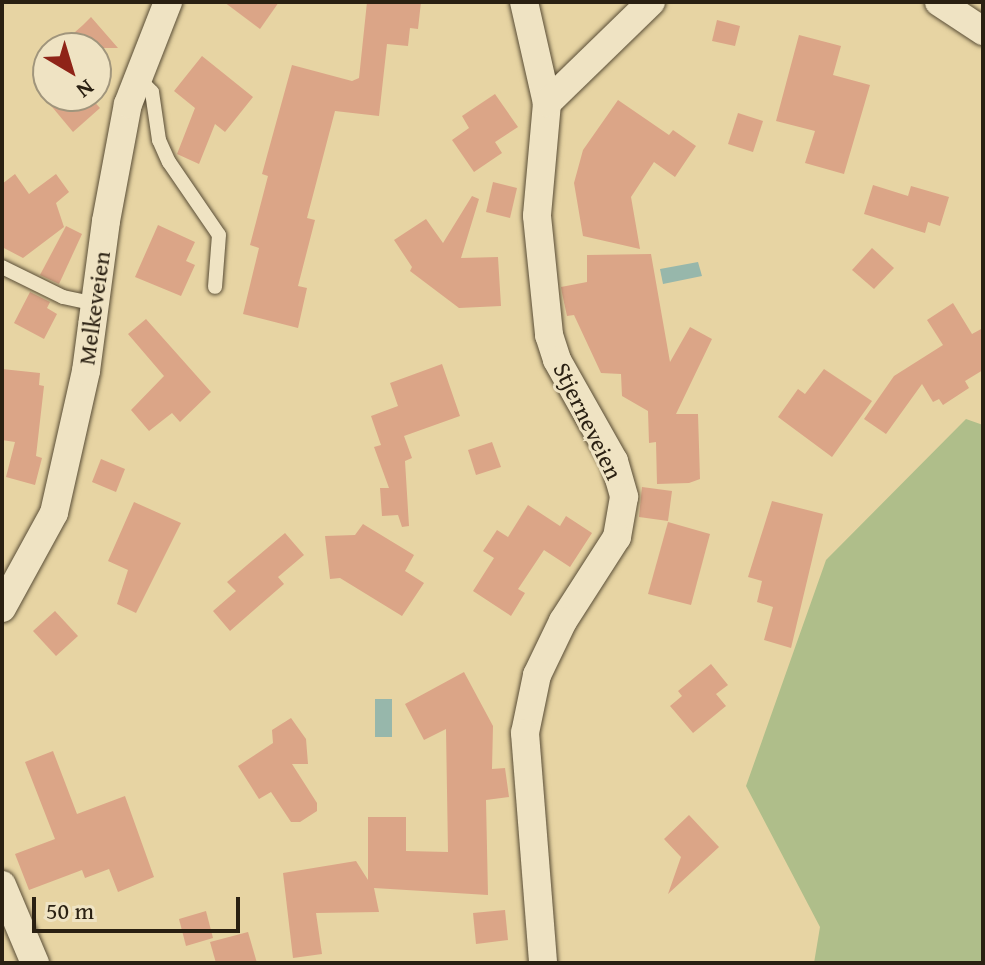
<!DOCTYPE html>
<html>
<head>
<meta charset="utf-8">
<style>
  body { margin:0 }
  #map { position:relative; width:985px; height:965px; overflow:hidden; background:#e7d4a3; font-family:"Gentium Book Plus",serif }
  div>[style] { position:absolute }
  .green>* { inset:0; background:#afbe8a }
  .water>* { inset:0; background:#97b7ab }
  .building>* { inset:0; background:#dba587 }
  .roads { filter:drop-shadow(0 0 2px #594d36) drop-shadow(0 0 2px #594d36) }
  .service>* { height:14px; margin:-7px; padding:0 7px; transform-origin:7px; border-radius:7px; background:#efe3c3 }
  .minor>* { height:28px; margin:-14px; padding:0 14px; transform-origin:14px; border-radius:14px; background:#efe3c3 }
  span { translate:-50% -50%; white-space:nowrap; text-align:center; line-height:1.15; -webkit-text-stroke:6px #efe3c3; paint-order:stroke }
  .street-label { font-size:24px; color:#2a2012 }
  .frame { position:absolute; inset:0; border:4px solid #2a2012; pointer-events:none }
  .north { position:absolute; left:32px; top:32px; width:80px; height:80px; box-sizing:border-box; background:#efe3c3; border:2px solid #a0957c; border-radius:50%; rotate:142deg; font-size:22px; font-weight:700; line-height:32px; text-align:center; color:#2a2012 }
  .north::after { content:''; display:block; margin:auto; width:28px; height:36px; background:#8f2418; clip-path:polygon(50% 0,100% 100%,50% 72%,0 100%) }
  .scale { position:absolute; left:32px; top:897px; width:208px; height:36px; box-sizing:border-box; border:4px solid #2a2012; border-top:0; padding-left:10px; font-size:24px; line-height:28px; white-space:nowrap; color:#2a2012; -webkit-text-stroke:6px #efe3c3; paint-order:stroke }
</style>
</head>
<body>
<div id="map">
  <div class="green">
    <div style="clip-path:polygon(966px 419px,983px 425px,983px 963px,814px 963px,820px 927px,746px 786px,826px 560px)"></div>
  </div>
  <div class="water">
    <div style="clip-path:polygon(698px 262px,702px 276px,663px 284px,660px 269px)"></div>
    <div style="clip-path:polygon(375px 699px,392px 699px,392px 737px,375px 737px)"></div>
  </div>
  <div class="building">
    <div style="clip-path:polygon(224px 2px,279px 2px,260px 29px)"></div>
    <div style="clip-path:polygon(367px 2px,421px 2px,418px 29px,410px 28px,408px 46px,387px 44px,379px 116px,335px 111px,307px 218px,315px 220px,298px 286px,307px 288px,298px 328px,243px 314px,259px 248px,250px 245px,268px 176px,262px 174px,292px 65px,352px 81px,359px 78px)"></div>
    <div style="clip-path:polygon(91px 17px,118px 48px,57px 48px,83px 25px)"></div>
    <div style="clip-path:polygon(717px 20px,740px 26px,735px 46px,712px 41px)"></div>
    <div style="clip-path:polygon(799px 35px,841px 46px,833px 75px,870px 85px,844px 174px,805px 163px,815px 131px,776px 121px)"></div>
    <div style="clip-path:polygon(202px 56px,253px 97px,225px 132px,215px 124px,199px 164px,177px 154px,195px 108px,174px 91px)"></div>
    <div style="clip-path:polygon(495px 94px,518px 127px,495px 142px,502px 153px,474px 172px,452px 140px,469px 128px,462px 116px)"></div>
    <div style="clip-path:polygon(43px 96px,89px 96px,100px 108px,73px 132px)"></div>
    <div style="clip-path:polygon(618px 100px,669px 135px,673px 130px,696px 146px,675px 177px,654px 162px,631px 197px,640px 249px,583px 236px,574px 183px,583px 150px)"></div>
    <div style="clip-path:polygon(738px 113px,763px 121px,753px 152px,728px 144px)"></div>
    <div style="clip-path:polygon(15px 174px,29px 194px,56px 174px,69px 192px,56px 203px,64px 227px,23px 258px,2px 247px,2px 184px)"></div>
    <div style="clip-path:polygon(493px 182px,517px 188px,510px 218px,486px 212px)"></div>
    <div style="clip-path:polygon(873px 185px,908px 196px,911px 186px,949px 197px,940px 226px,928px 222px,925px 233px,864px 214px)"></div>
    <div style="clip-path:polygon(472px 196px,479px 199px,461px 258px,498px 257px,501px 306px,459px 308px,410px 271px,412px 267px,394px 240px,426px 219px,443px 243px)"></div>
    <div style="clip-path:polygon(158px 225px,195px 242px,186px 261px,195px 265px,181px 296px,135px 277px)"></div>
    <div style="clip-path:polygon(66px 226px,82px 234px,59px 284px,40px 275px)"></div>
    <div style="clip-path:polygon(872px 248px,894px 268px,874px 289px,852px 270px)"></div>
    <div style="clip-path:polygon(651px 254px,670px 362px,690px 327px,712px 339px,676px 414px,698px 414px,700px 479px,689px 483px,657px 484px,656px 442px,649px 443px,648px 411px,622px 396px,621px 374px,601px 373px,574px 315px,567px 316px,562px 293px,561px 287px,587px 282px,587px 255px)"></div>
    <div style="clip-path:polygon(30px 292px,50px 302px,47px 308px,57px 314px,44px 339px,14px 323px)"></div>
    <div style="clip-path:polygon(953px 303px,972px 334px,983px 328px,983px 370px,965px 381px,969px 388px,943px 405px,939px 399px,933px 402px,922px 384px,886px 434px,864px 419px,894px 376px,943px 345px,927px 320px)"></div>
    <div style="clip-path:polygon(146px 319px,211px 392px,180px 422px,172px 413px,149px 431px,131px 410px,164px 376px,128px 334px)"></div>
    <div style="clip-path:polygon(442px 364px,460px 416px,404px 436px,412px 458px,405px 461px,409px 526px,402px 527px,398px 515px,382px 516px,380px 488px,389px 488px,374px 447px,381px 445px,371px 416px,398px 406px,390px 383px)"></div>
    <div style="clip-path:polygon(2px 369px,40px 373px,39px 385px,44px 386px,36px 456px,42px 458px,35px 485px,6px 477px,15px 442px,2px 440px)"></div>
    <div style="clip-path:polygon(824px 369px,872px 401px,832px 457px,778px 417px,798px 389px,805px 394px)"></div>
    <div style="clip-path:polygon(492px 442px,501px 467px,476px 475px,468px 450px)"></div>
    <div style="clip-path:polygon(101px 459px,125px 469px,116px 492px,92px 482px)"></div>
    <div style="clip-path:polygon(642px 487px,672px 491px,668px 521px,639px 517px)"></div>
    <div style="clip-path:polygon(772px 501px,823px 514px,791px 648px,764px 640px,773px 607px,757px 602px,762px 581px,748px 577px)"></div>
    <div style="clip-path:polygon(134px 502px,181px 523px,136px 613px,117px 604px,128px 570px,108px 561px)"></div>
    <div style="clip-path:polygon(528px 505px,560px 526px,566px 516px,592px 533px,570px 567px,544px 550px,518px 589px,525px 593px,511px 616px,473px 591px,494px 558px,483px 551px,497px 530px,508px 537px)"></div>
    <div style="clip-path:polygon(668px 522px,710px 534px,691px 605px,648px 594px)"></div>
    <div style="clip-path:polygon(363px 524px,414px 555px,405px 571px,424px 583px,402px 616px,340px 578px,330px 579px,325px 536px,355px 535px)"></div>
    <div style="clip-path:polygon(285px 533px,304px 555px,278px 577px,284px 584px,230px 631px,213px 611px,236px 591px,227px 582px)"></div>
    <div style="clip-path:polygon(55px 611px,78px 636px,56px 656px,33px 631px)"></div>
    <div style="clip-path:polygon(711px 664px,728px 685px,716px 694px,726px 706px,693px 733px,670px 706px,682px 696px,678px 691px)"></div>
    <div style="clip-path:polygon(464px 672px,493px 726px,492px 769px,505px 768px,509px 797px,486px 800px,488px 895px,374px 888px,379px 912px,316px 913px,322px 954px,293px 958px,283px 873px,356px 861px,368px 880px,368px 817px,406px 817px,406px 851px,448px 852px,446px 729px,424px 740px,405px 704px)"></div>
    <div style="clip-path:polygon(291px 718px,306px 739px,308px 764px,292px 764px,317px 803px,317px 811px,300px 822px,291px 822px,271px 792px,259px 799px,238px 766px,273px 743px,272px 730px)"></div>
    <div style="clip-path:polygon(53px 751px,77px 814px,125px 796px,154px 877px,118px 892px,109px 869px,85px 878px,82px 870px,29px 890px,15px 854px,55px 839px,25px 762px)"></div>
    <div style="clip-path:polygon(689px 815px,719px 847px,668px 894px,681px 857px,664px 839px)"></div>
    <div style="clip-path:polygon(505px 910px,508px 940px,476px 944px,473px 913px)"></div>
    <div style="clip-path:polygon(206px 911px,213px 938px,186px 946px,179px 919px)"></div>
    <div style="clip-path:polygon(248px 932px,257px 963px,216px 963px,210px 942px)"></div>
  </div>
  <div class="roads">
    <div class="service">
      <div style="left:137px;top:77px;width:21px;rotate:45deg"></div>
      <div style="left:152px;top:92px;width:49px;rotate:81.7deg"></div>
      <div style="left:159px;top:140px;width:24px;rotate:66deg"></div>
      <div style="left:169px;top:162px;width:88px;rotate:55.6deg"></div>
      <div style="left:219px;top:235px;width:52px;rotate:94.4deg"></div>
      <div style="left:2px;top:267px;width:68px;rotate:26.2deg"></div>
      <div style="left:63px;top:297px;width:33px;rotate:12deg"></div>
    </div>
    <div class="minor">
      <div style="left:524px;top:2px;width:104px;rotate:77.2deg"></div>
      <div style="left:547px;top:103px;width:113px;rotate:95.1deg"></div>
      <div style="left:537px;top:216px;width:120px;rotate:84.2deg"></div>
      <div style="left:549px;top:335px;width:26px;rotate:72deg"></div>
      <div style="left:557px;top:360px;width:116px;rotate:60.6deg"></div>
      <div style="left:614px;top:461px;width:37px;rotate:74deg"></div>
      <div style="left:624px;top:497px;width:41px;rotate:99.9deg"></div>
      <div style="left:617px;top:537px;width:100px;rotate:122.7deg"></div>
      <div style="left:563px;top:621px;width:60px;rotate:115.7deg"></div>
      <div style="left:537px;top:675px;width:59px;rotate:101.7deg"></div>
      <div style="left:525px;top:733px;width:231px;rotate:85.5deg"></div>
      <div style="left:939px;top:2px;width:53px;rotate:33.4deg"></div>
      <div style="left:547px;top:103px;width:145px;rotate:-44.2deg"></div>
      <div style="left:2px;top:608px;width:108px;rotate:-61.3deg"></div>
      <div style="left:54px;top:513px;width:146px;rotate:-77.3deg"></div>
      <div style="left:86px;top:371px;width:151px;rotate:-82.4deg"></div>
      <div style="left:106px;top:221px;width:119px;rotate:-79.4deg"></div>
      <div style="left:128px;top:104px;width:110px;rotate:-68.6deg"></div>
      <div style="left:2px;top:885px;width:85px;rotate:67.1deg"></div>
    </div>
  </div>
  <div class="street-label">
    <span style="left:94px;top:308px;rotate:-82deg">Melkeveien</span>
    <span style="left:588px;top:421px;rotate:64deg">Stjerneveien</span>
  </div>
  <div class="frame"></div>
  <div class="north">N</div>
  <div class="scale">50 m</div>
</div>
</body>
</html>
